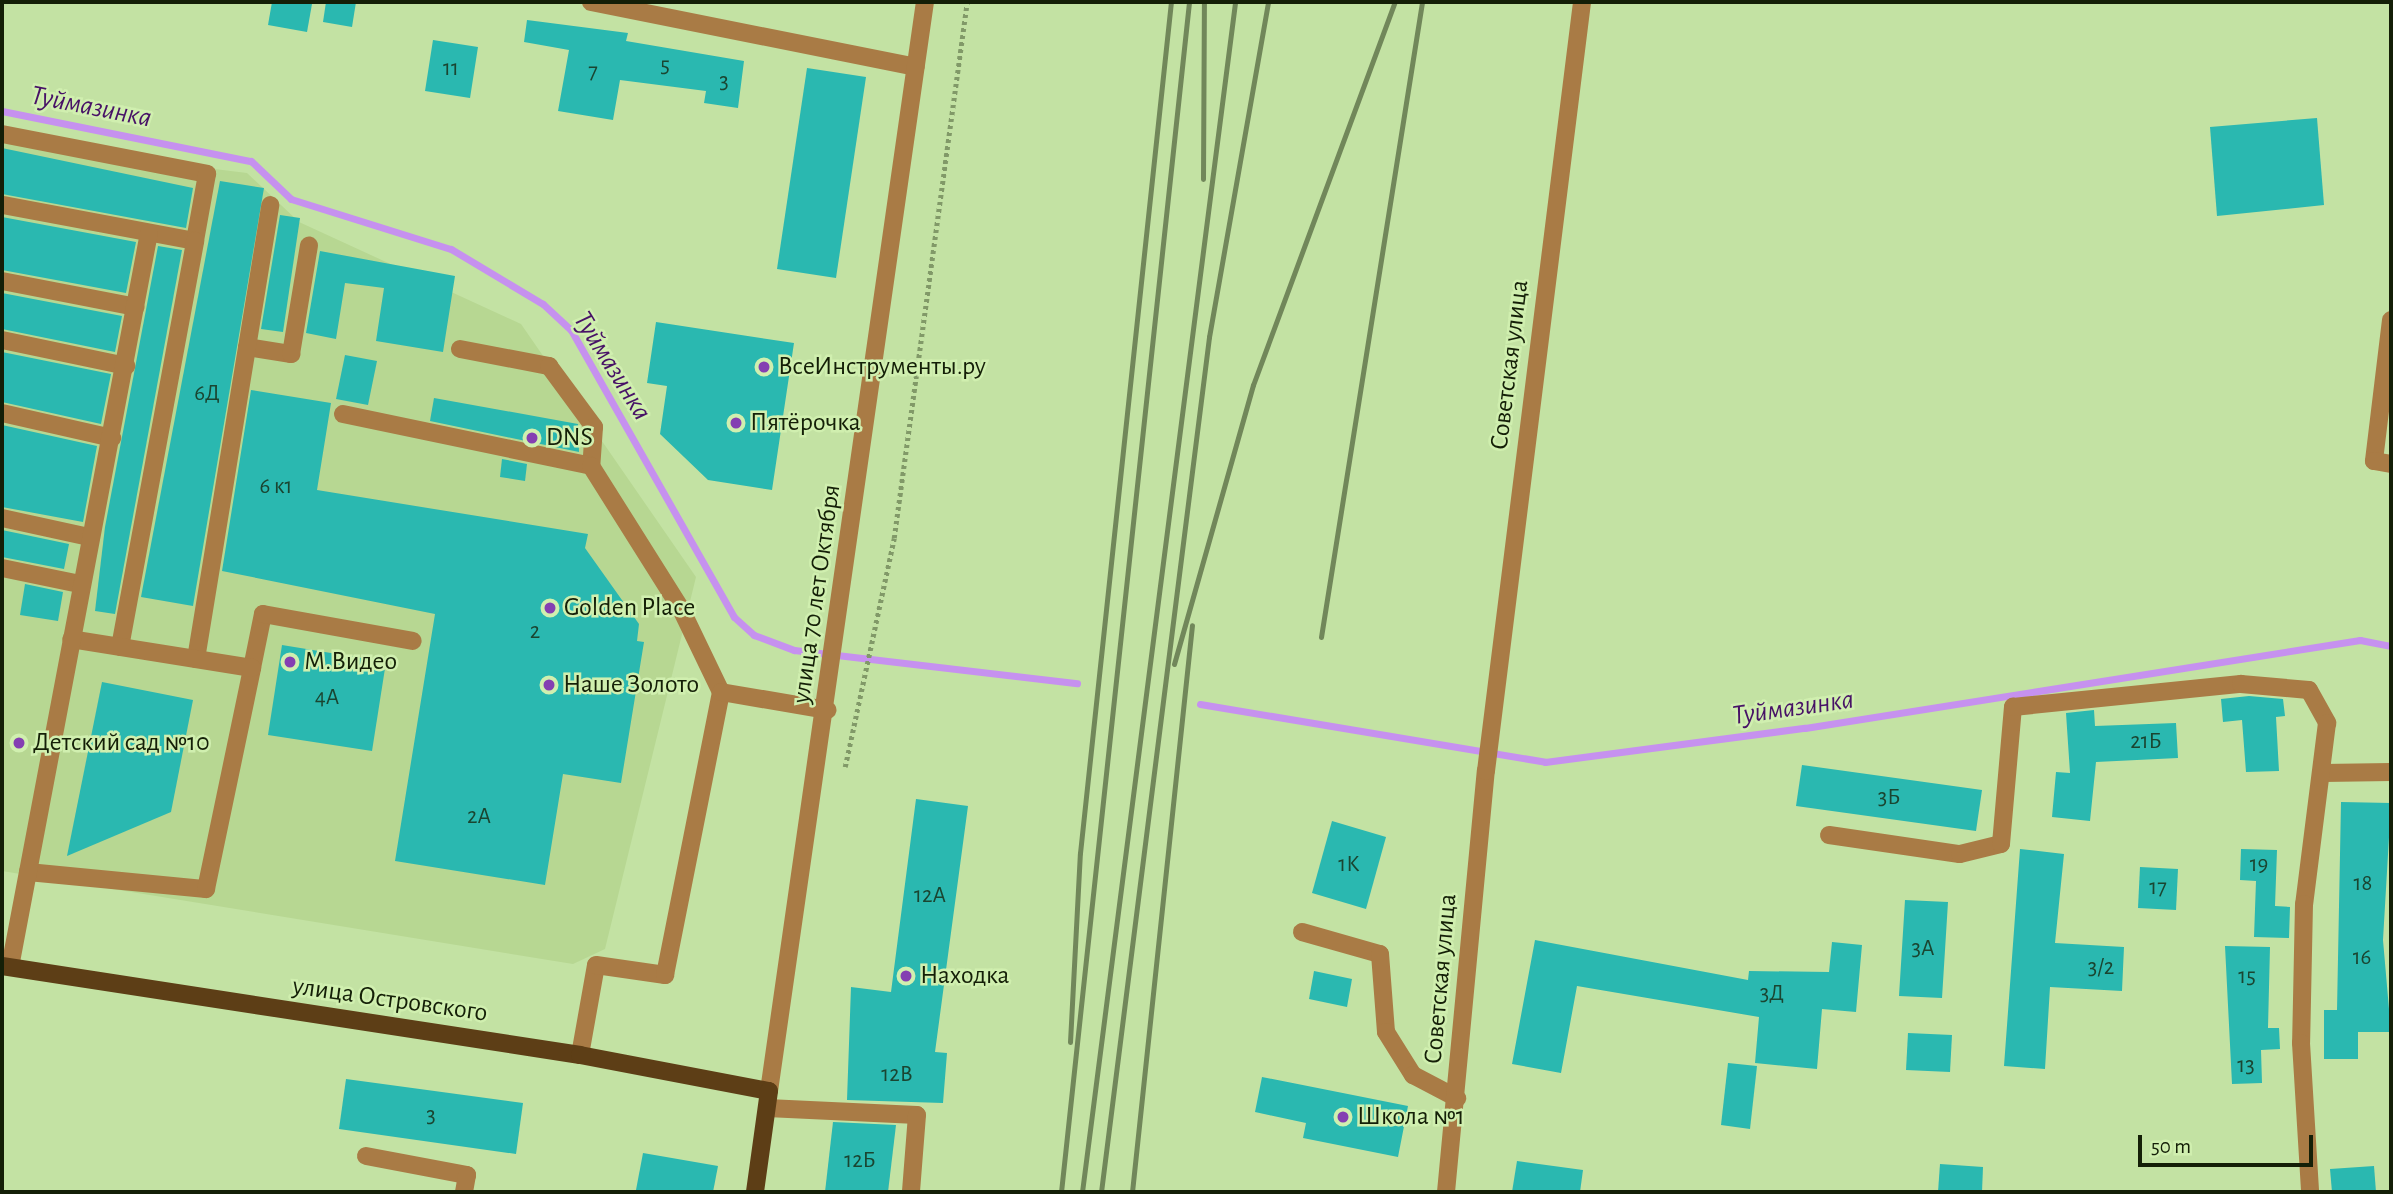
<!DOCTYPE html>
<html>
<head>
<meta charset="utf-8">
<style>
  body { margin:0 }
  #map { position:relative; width:2393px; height:1194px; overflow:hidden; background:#c3e2a3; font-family:"Alegreya Sans",sans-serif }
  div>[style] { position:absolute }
  .built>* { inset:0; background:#b7d792 }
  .stream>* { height:7px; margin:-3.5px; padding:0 3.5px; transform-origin:3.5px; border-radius:3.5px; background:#c691ef }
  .building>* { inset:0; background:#2ab8b0 }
  .path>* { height:4.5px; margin-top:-2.25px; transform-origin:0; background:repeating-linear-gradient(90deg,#819968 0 3.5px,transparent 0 7px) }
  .minor>* { height:18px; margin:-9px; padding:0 9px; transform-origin:9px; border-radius:9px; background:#a97b45 }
  .major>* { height:18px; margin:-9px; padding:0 9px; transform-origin:9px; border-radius:9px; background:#5d3e16 }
  .rail>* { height:5px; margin:-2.5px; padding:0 2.5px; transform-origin:2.5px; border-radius:2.5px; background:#71875a }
  .dots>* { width:19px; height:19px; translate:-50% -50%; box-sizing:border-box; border:4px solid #d0efaf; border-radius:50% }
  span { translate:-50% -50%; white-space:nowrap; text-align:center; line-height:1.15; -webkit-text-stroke:5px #d0efaf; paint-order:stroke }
  .number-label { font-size:23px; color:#1a4531 }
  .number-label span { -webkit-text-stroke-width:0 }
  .street-label { font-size:26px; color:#141f07 }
  .poi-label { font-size:26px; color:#141f07 }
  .left { translate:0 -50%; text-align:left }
  .water-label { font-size:28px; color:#471266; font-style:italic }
  .frame { position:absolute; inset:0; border:4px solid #141f07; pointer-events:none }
  .scale { position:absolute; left:2138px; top:1135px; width:175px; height:32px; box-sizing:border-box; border:4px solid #141f07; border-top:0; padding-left:9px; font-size:21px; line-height:24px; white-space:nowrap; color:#141f07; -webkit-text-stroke:5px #d0efaf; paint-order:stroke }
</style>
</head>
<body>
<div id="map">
  <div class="built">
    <div style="clip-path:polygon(2px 143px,247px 173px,299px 222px,521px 324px,696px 577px,605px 949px,573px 964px,2px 871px)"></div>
  </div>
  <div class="stream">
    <div style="left:2px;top:111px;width:254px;rotate:11.4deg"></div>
    <div style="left:251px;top:161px;width:55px;rotate:43.5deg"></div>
    <div style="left:291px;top:199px;width:168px;rotate:17.4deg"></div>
    <div style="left:451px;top:249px;width:107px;rotate:30.9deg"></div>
    <div style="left:543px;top:304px;width:38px;rotate:43deg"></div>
    <div style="left:571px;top:330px;width:330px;rotate:60.4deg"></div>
    <div style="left:734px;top:617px;width:27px;rotate:42deg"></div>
    <div style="left:754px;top:635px;width:43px;rotate:20.6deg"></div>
    <div style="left:794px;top:650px;width:285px;rotate:6.7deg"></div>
    <div style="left:1200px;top:704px;width:350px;rotate:9.5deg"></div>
    <div style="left:1545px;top:762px;width:262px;rotate:-7.5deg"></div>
    <div style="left:1805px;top:728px;width:562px;rotate:-9.01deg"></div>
    <div style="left:2360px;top:640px;width:32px;rotate:11deg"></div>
  </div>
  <div class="building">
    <div style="clip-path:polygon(272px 2px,312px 4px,307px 32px,268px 25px)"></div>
    <div style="clip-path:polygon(326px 2px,356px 2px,352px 27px,323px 22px)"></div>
    <div style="clip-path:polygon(527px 20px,628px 33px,626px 41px,744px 61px,738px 108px,704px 103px,706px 91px,620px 80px,613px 120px,558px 111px,569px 50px,524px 42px)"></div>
    <div style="clip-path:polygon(433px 40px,478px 47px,470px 98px,425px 91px)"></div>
    <div style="clip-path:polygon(807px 68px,866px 77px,836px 278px,777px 269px)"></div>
    <div style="clip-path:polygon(2317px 118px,2324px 205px,2217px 216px,2210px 127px)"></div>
    <div style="clip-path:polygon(2px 148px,193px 188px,186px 228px,2px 194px)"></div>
    <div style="clip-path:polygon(220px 181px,264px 188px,193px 606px,141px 597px)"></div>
    <div style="clip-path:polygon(280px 215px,300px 218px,283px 332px,261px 329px)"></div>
    <div style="clip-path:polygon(2px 217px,136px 242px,126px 293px,2px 270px)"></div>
    <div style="clip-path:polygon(158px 246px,182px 250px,115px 614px,95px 611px,105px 527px)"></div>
    <div style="clip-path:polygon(320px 251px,455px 276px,443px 352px,376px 341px,384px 288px,345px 283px,336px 339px,306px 333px)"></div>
    <div style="clip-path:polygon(2px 293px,122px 316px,115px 352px,2px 329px)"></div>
    <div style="clip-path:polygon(656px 322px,794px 343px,772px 490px,708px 480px,660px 434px,667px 386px,647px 383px)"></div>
    <div style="clip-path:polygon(2px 352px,111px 374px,101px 424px,2px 402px)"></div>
    <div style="clip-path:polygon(345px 355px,377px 361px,368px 405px,336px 399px)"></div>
    <div style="clip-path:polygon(251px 390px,331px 403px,317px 490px,588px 534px,585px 548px,639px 624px,637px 641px,644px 642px,621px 783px,563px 774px,545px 885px,395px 861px,435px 614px,222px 571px)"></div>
    <div style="clip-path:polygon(434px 398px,578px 424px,579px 452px,430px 421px)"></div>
    <div style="clip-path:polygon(2px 425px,97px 446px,83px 522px,2px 507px)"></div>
    <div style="clip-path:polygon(502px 459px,527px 464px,525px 481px,500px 477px)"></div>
    <div style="clip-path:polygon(2px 530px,69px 544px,64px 569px,2px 557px)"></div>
    <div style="clip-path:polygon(25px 584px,63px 592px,58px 621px,20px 615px)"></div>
    <div style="clip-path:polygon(282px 645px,386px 662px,372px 751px,268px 735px)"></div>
    <div style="clip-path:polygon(102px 682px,193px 700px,171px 812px,67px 856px)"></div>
    <div style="clip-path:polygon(2249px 696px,2283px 699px,2285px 716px,2276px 717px,2279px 771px,2246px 772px,2242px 720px,2223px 722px,2221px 699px)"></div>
    <div style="clip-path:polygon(2094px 710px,2095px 726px,2176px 723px,2178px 758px,2096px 762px,2090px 821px,2052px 817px,2056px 772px,2070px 773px,2066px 713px)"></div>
    <div style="clip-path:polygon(1802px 765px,1982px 790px,1976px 831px,1796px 806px)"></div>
    <div style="clip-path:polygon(916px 799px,968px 806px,935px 1052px,947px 1053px,943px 1103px,847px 1100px,851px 987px,891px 992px)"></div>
    <div style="clip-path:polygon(2341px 802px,2391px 803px,2383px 940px,2391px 1032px,2358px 1032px,2358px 1059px,2324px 1059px,2324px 1010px,2337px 1010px)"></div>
    <div style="clip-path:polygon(1332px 821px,1386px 837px,1366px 909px,1312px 893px)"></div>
    <div style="clip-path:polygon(2020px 849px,2064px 854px,2055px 943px,2124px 947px,2122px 991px,2050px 987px,2045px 1069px,2004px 1066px)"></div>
    <div style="clip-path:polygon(2241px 849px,2277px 850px,2275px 906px,2290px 907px,2289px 938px,2254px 937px,2256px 881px,2240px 880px)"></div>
    <div style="clip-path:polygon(2140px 867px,2178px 869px,2176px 910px,2138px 908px)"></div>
    <div style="clip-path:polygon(1905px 900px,1948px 902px,1942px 998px,1899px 996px)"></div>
    <div style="clip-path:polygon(1535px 940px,1748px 980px,1749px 971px,1829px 972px,1832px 942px,1862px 945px,1856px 1012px,1822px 1009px,1817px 1069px,1755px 1063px,1759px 1017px,1577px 986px,1561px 1073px,1512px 1064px)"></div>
    <div style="clip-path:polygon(2225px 946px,2270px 947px,2268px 1028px,2279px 1028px,2280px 1049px,2261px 1050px,2262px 1083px,2232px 1084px)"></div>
    <div style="clip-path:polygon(1314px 971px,1352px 979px,1347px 1007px,1309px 999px)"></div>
    <div style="clip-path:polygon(1908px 1033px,1952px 1035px,1950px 1072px,1906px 1070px)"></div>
    <div style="clip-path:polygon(1728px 1063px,1757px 1066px,1750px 1129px,1721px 1125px)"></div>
    <div style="clip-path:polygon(1262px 1077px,1408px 1106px,1398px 1157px,1303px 1138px,1306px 1123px,1255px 1112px)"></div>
    <div style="clip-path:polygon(346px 1079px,523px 1103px,516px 1154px,339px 1129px)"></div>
    <div style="clip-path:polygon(833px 1122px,896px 1125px,888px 1192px,825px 1192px)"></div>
    <div style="clip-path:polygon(643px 1153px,718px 1166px,713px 1192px,636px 1190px)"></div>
    <div style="clip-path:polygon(1517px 1161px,1583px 1170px,1580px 1192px,1512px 1192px)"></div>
    <div style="clip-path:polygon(1940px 1164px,1983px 1167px,1982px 1192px,1938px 1192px)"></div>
    <div style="clip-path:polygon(2374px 1166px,2376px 1192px,2332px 1192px,2330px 1169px)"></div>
  </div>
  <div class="path">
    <div style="left:845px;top:767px;width:234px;rotate:-77.9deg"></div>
    <div style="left:894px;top:538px;width:541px;rotate:-82.24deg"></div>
  </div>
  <div class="minor">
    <div style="left:591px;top:2px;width:331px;rotate:11.3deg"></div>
    <div style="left:2px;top:134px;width:209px;rotate:11deg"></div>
    <div style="left:207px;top:174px;width:68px;rotate:100.2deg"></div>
    <div style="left:195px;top:241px;width:196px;rotate:-169.4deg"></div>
    <div style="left:2px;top:281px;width:136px;rotate:11deg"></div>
    <div style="left:2391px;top:320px;width:142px;rotate:96.9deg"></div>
    <div style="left:2374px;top:461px;width:17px;rotate:10deg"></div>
    <div style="left:2px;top:340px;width:127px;rotate:11.8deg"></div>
    <div style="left:247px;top:347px;width:45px;rotate:9deg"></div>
    <div style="left:291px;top:354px;width:110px;rotate:-80.6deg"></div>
    <div style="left:460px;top:349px;width:91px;rotate:10.8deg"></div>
    <div style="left:549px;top:366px;width:76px;rotate:53.6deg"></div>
    <div style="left:594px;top:427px;width:39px;rotate:94deg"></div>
    <div style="left:2px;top:413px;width:113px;rotate:12.8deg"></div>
    <div style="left:343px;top:414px;width:253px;rotate:11.8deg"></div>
    <div style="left:591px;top:466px;width:169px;rotate:57.8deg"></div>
    <div style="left:681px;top:609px;width:92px;rotate:64.3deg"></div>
    <div style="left:2px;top:518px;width:89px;rotate:12.3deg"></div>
    <div style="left:2px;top:568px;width:80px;rotate:11.6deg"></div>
    <div style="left:120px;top:647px;width:413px;rotate:-79.5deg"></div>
    <div style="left:196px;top:659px;width:460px;rotate:-80.7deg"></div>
    <div style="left:252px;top:668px;width:55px;rotate:-78.5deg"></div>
    <div style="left:263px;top:614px;width:152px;rotate:10.2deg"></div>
    <div style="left:2323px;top:773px;width:68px;rotate:-0.8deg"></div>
    <div style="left:1829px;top:835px;width:132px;rotate:8.3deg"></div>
    <div style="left:1960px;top:854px;width:42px;rotate:-13.7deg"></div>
    <div style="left:2001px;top:844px;width:138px;rotate:-85deg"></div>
    <div style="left:2013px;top:707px;width:229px;rotate:-5.8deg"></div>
    <div style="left:2241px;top:684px;width:68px;rotate:5deg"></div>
    <div style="left:2309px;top:690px;width:38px;rotate:61deg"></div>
    <div style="left:2327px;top:723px;width:182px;rotate:97.2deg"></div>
    <div style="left:2304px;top:904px;width:139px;rotate:91.2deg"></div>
    <div style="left:2301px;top:1043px;width:149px;rotate:86.5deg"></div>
    <div style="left:28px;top:872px;width:179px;rotate:5.5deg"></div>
    <div style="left:206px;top:889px;width:226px;rotate:-78.2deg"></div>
    <div style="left:252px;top:668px;width:183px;rotate:-170.9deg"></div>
    <div style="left:1302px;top:932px;width:81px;rotate:15.8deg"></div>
    <div style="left:1380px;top:954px;width:78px;rotate:85.6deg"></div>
    <div style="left:1386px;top:1032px;width:51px;rotate:57.9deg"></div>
    <div style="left:1413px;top:1075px;width:50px;rotate:27.6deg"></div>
    <div style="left:10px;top:967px;width:747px;rotate:-79.28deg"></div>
    <div style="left:580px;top:1055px;width:91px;rotate:-79.9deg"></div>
    <div style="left:596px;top:965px;width:70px;rotate:8.2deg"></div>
    <div style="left:665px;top:975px;width:288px;rotate:-78.8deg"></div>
    <div style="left:721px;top:692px;width:108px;rotate:9.6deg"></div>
    <div style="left:769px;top:1091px;width:1100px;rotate:-81.85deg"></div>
    <div style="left:767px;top:1108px;width:150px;rotate:2.7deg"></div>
    <div style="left:917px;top:1115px;width:77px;rotate:94.5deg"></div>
    <div style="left:366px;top:1156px;width:103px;rotate:10.7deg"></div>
    <div style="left:467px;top:1175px;width:17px;rotate:100deg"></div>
    <div style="left:1446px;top:1192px;width:423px;rotate:-84.6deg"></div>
    <div style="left:1486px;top:771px;width:775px;rotate:-82.88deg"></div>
  </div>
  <div class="major">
    <div style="left:2px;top:966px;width:585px;rotate:8.75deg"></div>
    <div style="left:580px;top:1055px;width:192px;rotate:10.8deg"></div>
    <div style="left:769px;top:1091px;width:102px;rotate:97.9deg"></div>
  </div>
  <div class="rail">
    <div style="left:1203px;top:179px;width:177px;rotate:-89.7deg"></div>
    <div style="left:1321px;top:637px;width:643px;rotate:-80.96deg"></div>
    <div style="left:1174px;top:664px;width:290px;rotate:-74.2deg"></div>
    <div style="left:1253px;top:385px;width:408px;rotate:-69.7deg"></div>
    <div style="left:1070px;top:1042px;width:189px;rotate:-87deg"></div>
    <div style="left:1080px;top:853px;width:856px;rotate:-83.9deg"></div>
    <div style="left:1061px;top:1192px;width:1197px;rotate:-83.86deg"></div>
    <div style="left:1082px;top:1192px;width:1200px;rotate:-82.67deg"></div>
    <div style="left:1101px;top:1192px;width:862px;rotate:-82.8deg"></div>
    <div style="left:1209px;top:337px;width:340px;rotate:-80deg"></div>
    <div style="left:1132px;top:1192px;width:570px;rotate:-83.96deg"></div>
  </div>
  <div class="dots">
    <div style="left:764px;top:367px;background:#843fb2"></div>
    <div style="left:736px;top:423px;background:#843fb2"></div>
    <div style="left:532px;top:438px;background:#843fb2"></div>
    <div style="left:550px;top:608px;background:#843fb2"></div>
    <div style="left:290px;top:662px;background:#843fb2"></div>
    <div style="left:549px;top:685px;background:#843fb2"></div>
    <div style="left:19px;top:743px;background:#843fb2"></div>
    <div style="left:906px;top:976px;background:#843fb2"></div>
    <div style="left:1343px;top:1117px;background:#843fb2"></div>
  </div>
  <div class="number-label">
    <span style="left:665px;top:66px">5</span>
    <span style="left:451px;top:69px">11</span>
    <span style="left:593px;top:72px">7</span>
    <span style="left:724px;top:82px">3</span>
    <span style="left:207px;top:394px">6Д</span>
    <span style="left:276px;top:487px">6 к1</span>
    <span style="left:535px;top:632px">2</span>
    <span style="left:327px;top:698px">4А</span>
    <span style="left:2146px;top:742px">21Б</span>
    <span style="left:1889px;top:798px">3Б</span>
    <span style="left:479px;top:817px">2А</span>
    <span style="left:1349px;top:865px">1К</span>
    <span style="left:2259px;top:865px">19</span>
    <span style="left:2363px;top:884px">18</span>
    <span style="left:2158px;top:888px">17</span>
    <span style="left:930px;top:896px">12А</span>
    <span style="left:1923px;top:949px">3А</span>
    <span style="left:2362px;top:958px">16</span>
    <span style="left:2101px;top:968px">3/2</span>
    <span style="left:2247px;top:977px">15</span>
    <span style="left:1772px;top:994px">3Д</span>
    <span style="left:2246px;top:1066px">13</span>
    <span style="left:897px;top:1075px">12В</span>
    <span style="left:431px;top:1116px">3</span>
    <span style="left:860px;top:1161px">12Б</span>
  </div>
  <div class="street-label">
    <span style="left:1510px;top:365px;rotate:-83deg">Советская улица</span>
    <span style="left:817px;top:594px;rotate:-82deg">улица 70 лет Октября</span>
    <span style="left:1441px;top:979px;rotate:-85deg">Советская улица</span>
    <span style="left:390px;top:1000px;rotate:8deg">улица Островского</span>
  </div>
  <div class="poi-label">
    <span class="left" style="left:778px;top:367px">ВсеИнструменты.ру</span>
    <span class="left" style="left:750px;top:423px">Пятёрочка</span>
    <span class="left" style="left:546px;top:438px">DNS</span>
    <span class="left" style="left:564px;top:608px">Golden Place</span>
    <span class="left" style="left:304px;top:662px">М.Видео</span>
    <span class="left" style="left:563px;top:685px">Наше Золото</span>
    <span class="left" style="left:33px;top:743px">Детский сад №10</span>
    <span class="left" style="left:920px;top:976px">Находка</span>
    <span class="left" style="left:1357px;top:1117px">Школа №1</span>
  </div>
  <div class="water-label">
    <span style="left:91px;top:107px;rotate:11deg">Туймазинка</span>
    <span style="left:612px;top:366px;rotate:58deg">Туймазинка</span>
    <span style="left:1793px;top:708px;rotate:-8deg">Туймазинка</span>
  </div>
  <div class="frame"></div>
  <div class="scale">50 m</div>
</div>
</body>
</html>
